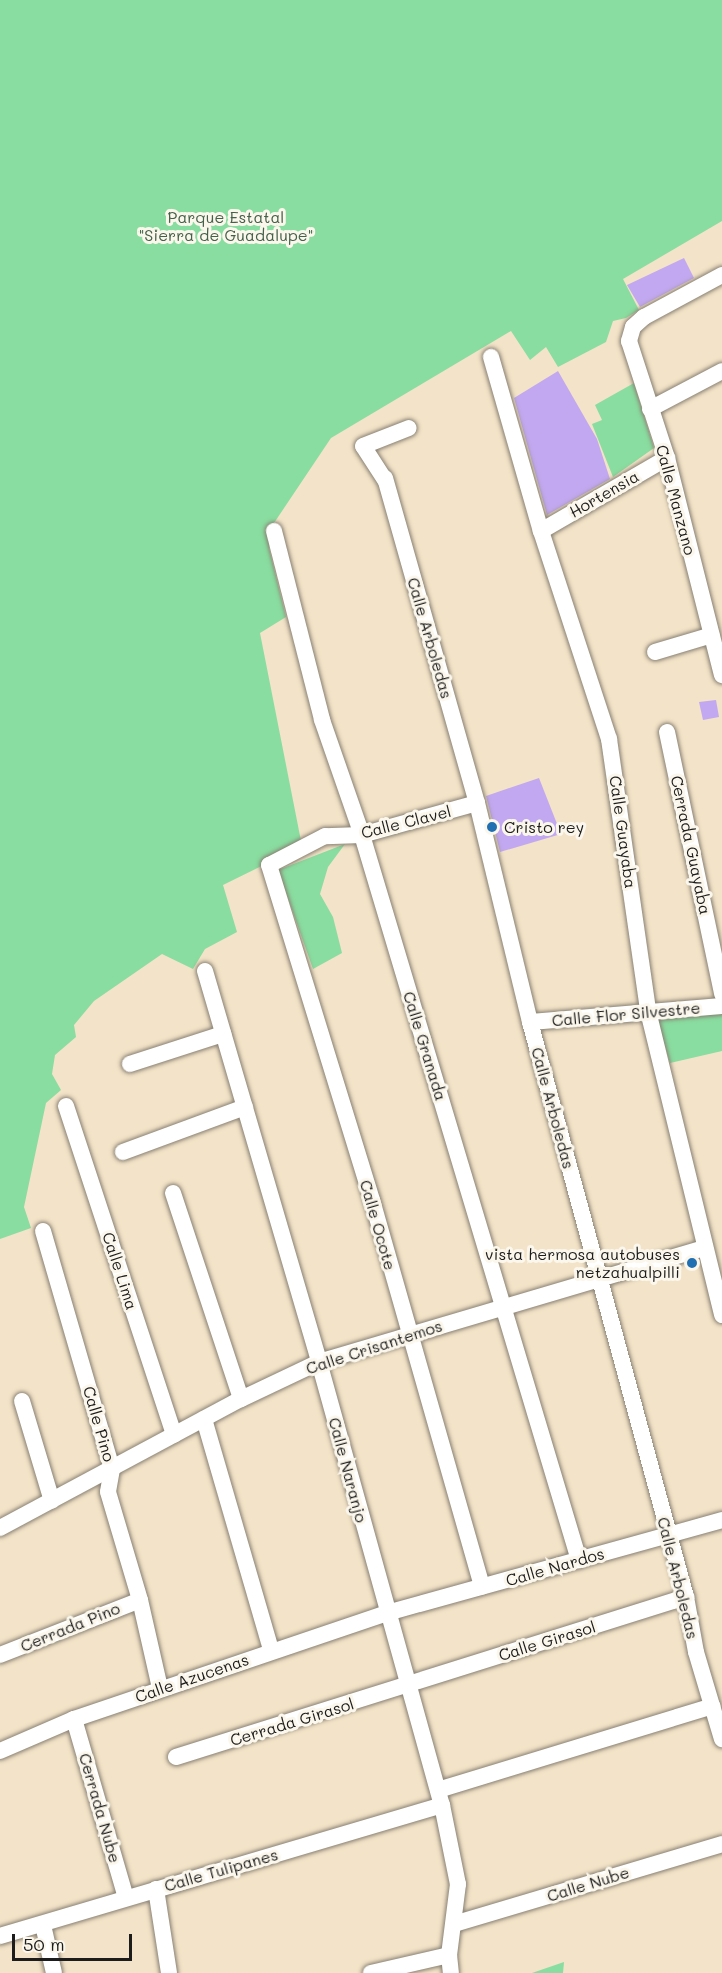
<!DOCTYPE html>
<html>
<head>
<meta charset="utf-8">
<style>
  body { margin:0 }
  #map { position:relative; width:722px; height:1973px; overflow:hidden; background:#f3e3c8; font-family:Mali,sans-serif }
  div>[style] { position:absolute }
  .green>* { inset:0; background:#89dda0 }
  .building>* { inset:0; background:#c2a8f0 }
  .roads { filter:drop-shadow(0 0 2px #888072) drop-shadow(0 0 2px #888072) }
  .street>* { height:16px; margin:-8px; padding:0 8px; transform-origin:8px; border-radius:8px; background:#fff }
  .dots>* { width:16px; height:16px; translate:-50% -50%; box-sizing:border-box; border:3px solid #fbf7ec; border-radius:50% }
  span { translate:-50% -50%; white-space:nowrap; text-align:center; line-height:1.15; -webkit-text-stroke:6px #fbf7ec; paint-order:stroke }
  .park-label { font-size:16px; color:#42604a }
  .street-label { font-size:16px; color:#1c1c1c }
  .poi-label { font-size:16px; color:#1c1c1c }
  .left { translate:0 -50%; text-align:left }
  .right { translate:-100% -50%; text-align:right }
  .scale { position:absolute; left:12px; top:1934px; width:120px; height:27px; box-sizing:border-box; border:3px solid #1c1c1c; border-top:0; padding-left:8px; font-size:18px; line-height:21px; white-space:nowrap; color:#1c1c1c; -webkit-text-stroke:4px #fbf7ec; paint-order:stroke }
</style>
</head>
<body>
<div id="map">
  <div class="green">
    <div style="clip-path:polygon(0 0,722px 0,722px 221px,623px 279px,639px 310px,626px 318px,613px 321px,606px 342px,558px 367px,546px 347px,530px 360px,511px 331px,331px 438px,272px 526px,269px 548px,286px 617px,260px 633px,302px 846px,223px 885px,237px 932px,205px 949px,193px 969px,162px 954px,94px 1001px,74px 1025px,76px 1037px,55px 1055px,52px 1074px,61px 1090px,46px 1103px,24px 1207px,31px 1228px,0 1239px)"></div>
    <div style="clip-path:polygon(634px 383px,654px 448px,613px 477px,592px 424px,602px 420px,595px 405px)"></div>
    <div style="clip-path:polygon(345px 844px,328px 867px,320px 894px,333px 917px,342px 953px,313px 969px,278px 870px)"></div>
    <div style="clip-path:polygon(722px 1009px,722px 1051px,670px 1063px,656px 1016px)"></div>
    <div style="clip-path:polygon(564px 1962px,563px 1973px,532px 1973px)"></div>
  </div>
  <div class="building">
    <div style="clip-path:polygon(684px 258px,694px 278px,640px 307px,627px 285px)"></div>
    <div style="clip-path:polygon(558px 371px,597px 439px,610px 479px,547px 515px,514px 398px)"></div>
    <div style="clip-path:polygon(716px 700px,719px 717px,703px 720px,699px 702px)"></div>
    <div style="clip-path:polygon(539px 778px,561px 834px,500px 852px,486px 796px)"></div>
  </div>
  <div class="roads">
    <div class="street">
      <div style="left:722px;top:275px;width:89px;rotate:151.7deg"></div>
      <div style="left:644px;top:317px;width:15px;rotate:138deg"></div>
      <div style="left:633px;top:327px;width:15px;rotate:106deg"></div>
      <div style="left:629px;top:341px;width:123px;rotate:72deg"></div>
      <div style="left:667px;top:458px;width:224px;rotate:75.8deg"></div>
      <div style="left:491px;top:357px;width:181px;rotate:74deg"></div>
      <div style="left:541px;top:531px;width:219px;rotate:71.9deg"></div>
      <div style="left:609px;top:739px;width:275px;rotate:81.8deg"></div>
      <div style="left:648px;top:1011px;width:313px;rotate:76.3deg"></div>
      <div style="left:650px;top:409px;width:81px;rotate:-27.8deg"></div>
      <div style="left:385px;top:478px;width:338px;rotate:74.2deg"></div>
      <div style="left:477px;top:803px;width:225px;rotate:76.4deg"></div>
      <div style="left:530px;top:1022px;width:596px;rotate:74.82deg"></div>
      <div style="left:686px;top:1597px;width:56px;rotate:79.7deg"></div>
      <div style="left:696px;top:1652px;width:91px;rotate:73.4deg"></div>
      <div style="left:385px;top:480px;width:40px;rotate:-122.9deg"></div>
      <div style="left:363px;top:446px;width:49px;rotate:-21.4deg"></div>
      <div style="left:274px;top:531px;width:195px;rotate:75.7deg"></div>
      <div style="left:322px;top:720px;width:122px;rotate:70.8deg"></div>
      <div style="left:362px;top:835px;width:757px;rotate:73.34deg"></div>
      <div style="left:541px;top:531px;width:146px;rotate:-30.1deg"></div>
      <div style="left:655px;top:652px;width:59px;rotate:-16.6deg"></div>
      <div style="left:667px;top:732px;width:268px;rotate:78.1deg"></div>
      <div style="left:477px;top:803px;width:119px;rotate:164.5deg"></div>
      <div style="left:362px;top:835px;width:37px;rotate:178deg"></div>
      <div style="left:325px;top:836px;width:63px;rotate:152.6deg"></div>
      <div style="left:269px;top:865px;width:350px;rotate:72.9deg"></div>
      <div style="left:372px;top:1200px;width:402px;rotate:74.1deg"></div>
      <div style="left:205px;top:971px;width:407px;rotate:73.7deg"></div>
      <div style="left:319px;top:1362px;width:460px;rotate:74.5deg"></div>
      <div style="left:442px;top:1805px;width:81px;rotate:78.6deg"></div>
      <div style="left:458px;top:1884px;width:72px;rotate:97.2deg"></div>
      <div style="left:449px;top:1955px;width:18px;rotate:84deg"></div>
      <div style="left:530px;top:1022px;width:193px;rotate:-4.8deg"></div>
      <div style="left:130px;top:1064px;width:98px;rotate:-17.9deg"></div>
      <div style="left:66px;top:1106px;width:346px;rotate:71.8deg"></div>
      <div style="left:123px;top:1152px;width:130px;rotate:-20.2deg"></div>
      <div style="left:173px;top:1193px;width:217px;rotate:71.7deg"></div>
      <div style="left:43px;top:1231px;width:248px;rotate:73.8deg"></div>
      <div style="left:112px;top:1469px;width:23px;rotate:100deg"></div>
      <div style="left:108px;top:1492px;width:113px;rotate:73.5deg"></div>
      <div style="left:140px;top:1600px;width:90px;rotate:77.2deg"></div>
      <div style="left:22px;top:1401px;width:104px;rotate:73.3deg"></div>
      <div style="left:204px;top:1419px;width:241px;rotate:73.8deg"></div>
      <div style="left:0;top:1528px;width:273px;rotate:-28.2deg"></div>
      <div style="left:241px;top:1399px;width:86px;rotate:-25.4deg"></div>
      <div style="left:319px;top:1362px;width:402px;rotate:-16.5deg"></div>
      <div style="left:0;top:1655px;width:150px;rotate:-21.4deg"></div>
      <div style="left:74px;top:1719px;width:186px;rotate:73.8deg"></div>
      <div style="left:0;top:1751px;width:81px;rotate:-23.4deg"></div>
      <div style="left:74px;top:1719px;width:330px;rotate:-18.7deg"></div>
      <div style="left:387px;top:1613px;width:348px;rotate:-15.5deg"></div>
      <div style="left:176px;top:1757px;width:535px;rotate:-17.42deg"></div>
      <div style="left:438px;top:1790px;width:287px;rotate:-17deg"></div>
      <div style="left:156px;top:1889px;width:85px;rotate:81.2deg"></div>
      <div style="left:454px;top:1924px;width:280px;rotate:-16.6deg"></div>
      <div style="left:43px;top:1925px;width:49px;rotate:77.1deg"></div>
      <div style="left:0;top:1936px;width:461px;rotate:-16.5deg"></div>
      <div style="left:371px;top:1973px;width:80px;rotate:-13deg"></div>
    </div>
  </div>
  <div class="dots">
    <div style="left:492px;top:827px;background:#1f6fb2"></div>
    <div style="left:692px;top:1263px;background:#1f6fb2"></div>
  </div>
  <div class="park-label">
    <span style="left:226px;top:226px">Parque Estatal<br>"Sierra de Guadalupe"</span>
  </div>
  <div class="street-label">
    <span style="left:604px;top:494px;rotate:-30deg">Hortensia</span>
    <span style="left:676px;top:500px;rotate:75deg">Calle Manzano</span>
    <span style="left:430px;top:638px;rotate:74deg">Calle Arboledas</span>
    <span style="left:406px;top:822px;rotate:-14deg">Calle Clavel</span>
    <span style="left:623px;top:832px;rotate:82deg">Calle Guayaba</span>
    <span style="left:691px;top:845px;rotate:78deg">Cerrada Guayaba</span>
    <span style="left:626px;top:1014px;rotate:-5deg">Calle Flor Silvestre</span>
    <span style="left:425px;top:1046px;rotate:73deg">Calle Granada</span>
    <span style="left:553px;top:1108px;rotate:75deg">Calle Arboledas</span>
    <span style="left:378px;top:1225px;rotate:74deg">Calle Ocote</span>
    <span style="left:120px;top:1271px;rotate:72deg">Calle Lima</span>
    <span style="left:374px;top:1347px;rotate:-18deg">Calle Crisantemos</span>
    <span style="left:99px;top:1424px;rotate:74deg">Calle Pino</span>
    <span style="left:348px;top:1470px;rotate:75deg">Calle Naranjo</span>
    <span style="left:555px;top:1567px;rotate:-16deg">Calle Nardos</span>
    <span style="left:678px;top:1578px;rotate:76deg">Calle Arboledas</span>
    <span style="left:70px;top:1627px;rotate:-22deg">Cerrada Pino</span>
    <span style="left:547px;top:1641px;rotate:-17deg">Calle Girasol</span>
    <span style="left:192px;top:1678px;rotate:-19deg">Calle Azucenas</span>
    <span style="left:292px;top:1722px;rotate:-17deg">Cerrada Girasol</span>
    <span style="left:100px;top:1808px;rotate:74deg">Cerrada Nube</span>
    <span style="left:221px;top:1870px;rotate:-16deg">Calle Tulipanes</span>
    <span style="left:588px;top:1884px;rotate:-17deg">Calle Nube</span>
  </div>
  <div class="poi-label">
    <span class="left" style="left:504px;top:827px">Cristo rey</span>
    <span class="right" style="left:680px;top:1263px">vista hermosa autobuses<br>netzahualpilli</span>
  </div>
  <div class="scale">50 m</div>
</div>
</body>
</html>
